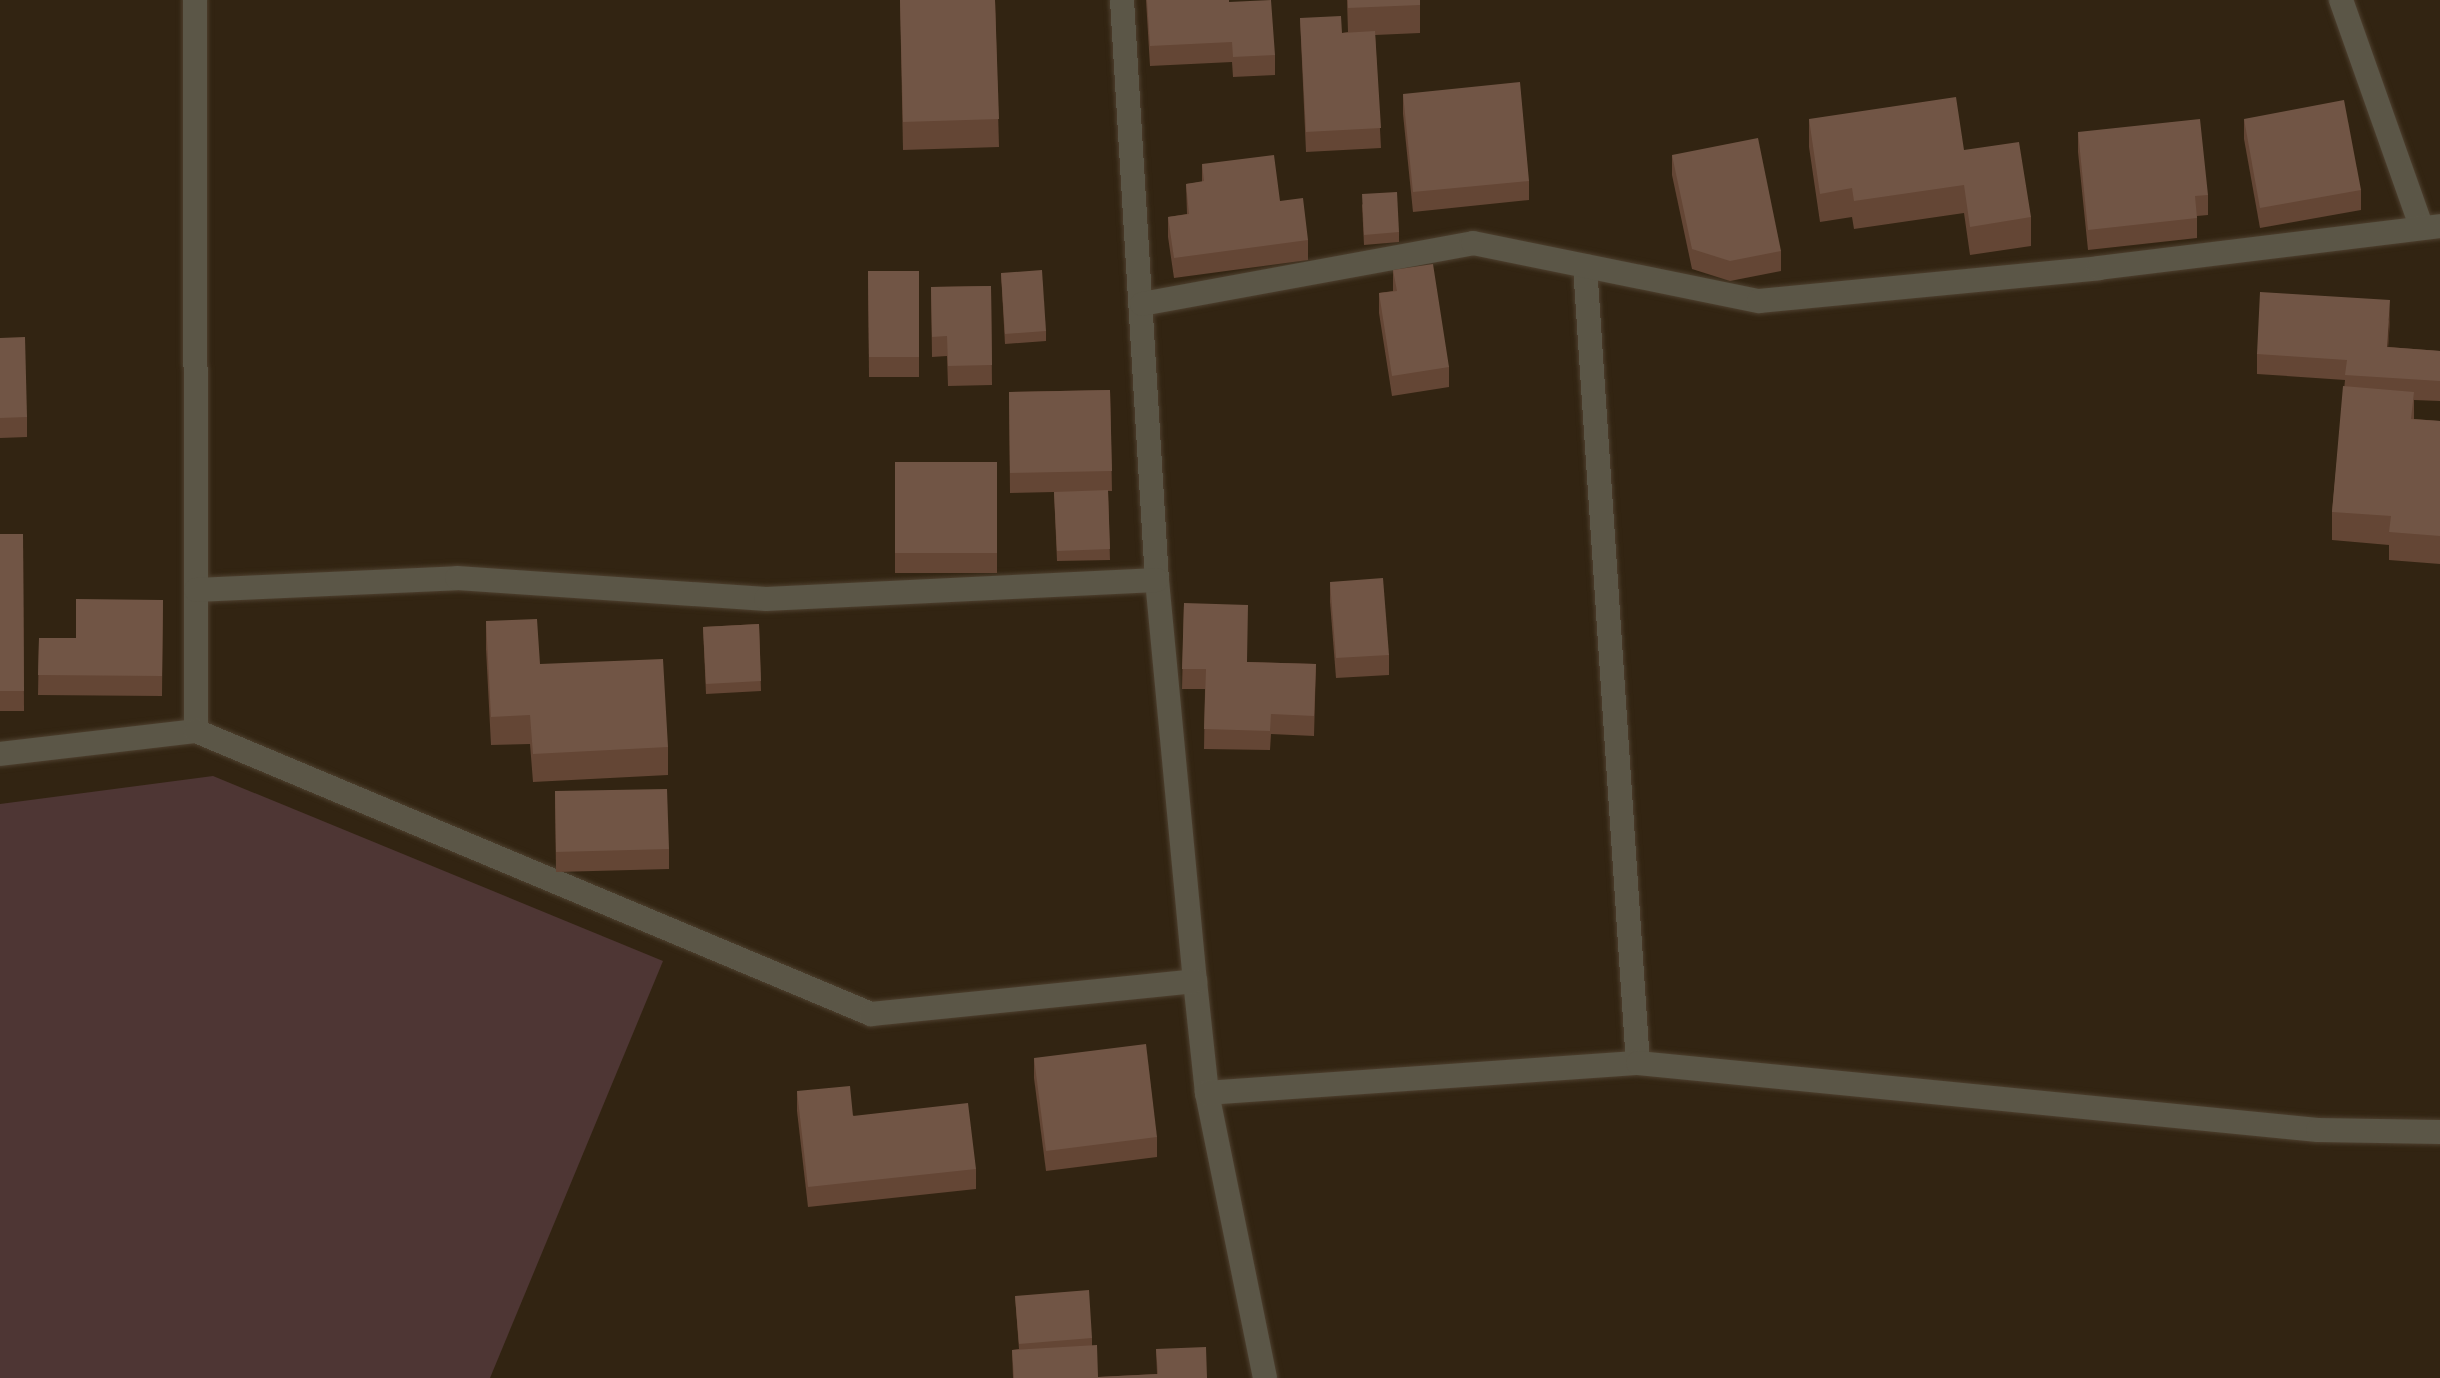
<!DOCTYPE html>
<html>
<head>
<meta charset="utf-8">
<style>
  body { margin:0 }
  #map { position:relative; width:2440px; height:1378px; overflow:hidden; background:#322412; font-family:Inter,sans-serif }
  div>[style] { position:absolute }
  .green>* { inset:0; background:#4e3634 }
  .roads { filter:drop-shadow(0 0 2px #4e402f) drop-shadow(0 0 2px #4e402f) }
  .minor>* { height:24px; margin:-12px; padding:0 12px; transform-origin:12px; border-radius:12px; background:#5b5647 }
  .wall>* { inset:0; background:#644635 }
  .shaded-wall>* { inset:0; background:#4b3220 }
  .building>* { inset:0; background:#715545 }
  span { translate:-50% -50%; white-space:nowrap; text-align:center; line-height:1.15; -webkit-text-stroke:8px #281a09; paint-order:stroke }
</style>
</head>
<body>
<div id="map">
  <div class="green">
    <div style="clip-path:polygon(213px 776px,663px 961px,490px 1378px,0 1378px,0 804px)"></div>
  </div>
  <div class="roads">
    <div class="minor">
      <div style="left:195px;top:0;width:731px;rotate:89.92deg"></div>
      <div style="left:1122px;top:0;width:581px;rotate:86.55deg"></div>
      <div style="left:1157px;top:580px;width:403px;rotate:84.6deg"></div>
      <div style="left:1195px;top:981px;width:113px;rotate:83.9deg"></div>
      <div style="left:1207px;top:1093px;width:291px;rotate:78.5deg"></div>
      <div style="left:2341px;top:0;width:240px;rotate:70.5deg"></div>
      <div style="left:1585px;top:266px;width:799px;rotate:86.2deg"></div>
      <div style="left:1142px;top:304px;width:337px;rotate:-10.4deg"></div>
      <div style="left:1473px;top:243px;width:292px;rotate:11.5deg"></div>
      <div style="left:1759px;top:301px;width:342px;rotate:-5.5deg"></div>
      <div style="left:2099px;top:268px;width:344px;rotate:-7deg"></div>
      <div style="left:196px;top:590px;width:261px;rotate:-2.6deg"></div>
      <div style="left:457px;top:578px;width:310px;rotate:3.9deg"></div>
      <div style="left:766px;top:599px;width:391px;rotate:-2.8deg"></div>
      <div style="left:0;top:754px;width:197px;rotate:-6.7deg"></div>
      <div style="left:196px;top:731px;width:732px;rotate:22.75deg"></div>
      <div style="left:871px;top:1014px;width:326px;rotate:-5.8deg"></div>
      <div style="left:1207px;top:1093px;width:432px;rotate:-4deg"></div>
      <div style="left:1638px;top:1063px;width:683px;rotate:5.63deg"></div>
      <div style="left:2318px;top:1130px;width:122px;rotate:0.9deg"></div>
    </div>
  </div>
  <div class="wall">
    <div style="clip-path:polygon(900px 0,995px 0,999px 147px,903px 150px)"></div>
    <div style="clip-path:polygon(1146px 0,1229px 0,1229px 2px,1275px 55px,1275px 75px,1233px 77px,1232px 62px,1150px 66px)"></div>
    <div style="clip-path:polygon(1347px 0,1420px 0,1420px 33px,1375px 35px,1381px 148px,1306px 152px,1300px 18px,1342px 33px,1348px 32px)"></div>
    <div style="clip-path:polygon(1403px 94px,1529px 181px,1529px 200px,1413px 212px,1403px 114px)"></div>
    <div style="clip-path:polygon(1809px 119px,1964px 150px,2031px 217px,2031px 246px,1970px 255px,1964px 213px,1854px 229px,1852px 217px,1820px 222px,1809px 147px)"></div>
    <div style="clip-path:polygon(2244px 119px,2361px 190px,2361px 210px,2260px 228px,2244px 139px)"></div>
    <div style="clip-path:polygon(2078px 132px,2208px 195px,2208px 215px,2197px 216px,2197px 238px,2088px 250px,2078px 152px)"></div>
    <div style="clip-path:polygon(1672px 155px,1781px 251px,1781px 271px,1730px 281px,1692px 269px,1672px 175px)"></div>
    <div style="clip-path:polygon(1202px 164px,1280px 201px,1308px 240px,1308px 260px,1174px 278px,1168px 237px,1168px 217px,1187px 214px,1186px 184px,1202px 182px)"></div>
    <div style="clip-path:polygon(1362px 204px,1399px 232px,1399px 242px,1364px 245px)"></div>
    <div style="clip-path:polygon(1393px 270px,1449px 367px,1449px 387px,1392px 396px,1379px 313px,1379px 293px,1393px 291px)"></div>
    <div style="clip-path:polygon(868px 271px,919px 271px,919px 377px,869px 377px)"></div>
    <div style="clip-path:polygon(1001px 273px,1046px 331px,1046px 341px,1005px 344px)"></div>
    <div style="clip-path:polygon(991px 286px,992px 385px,948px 386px,947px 356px,932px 357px,931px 287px)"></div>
    <div style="clip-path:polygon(2390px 320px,2388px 347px,2440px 351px,2440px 401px,2414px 400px,2414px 419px,2440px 421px,2440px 564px,2389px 560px,2389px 545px,2332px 540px,2332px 512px,2345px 380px,2257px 374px,2257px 354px)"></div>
    <div style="clip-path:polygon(0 338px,27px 417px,27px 437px,0 438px)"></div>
    <div style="clip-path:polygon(1110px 390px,1112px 491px,1108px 491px,1110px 560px,1057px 561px,1054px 492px,1010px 493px,1009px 392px)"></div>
    <div style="clip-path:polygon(895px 462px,997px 462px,997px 573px,895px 573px)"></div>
    <div style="clip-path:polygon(0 534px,23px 534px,24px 711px,0 711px)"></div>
    <div style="clip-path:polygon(1330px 582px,1389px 655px,1389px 675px,1336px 678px,1330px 602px)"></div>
    <div style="clip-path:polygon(163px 600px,162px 696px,38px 695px,39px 638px,76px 638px)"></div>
    <div style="clip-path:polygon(1184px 603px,1247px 662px,1316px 664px,1314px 736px,1271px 734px,1270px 750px,1204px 749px,1205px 689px,1182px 689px)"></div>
    <div style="clip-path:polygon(486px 621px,540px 664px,668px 747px,668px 775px,533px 782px,530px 744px,491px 745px,486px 649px)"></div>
    <div style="clip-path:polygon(759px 624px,761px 691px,706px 694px,703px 627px)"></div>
    <div style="clip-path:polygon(555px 791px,669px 849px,669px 869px,556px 872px)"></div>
    <div style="clip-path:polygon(1034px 1058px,1157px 1137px,1157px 1157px,1046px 1171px,1034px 1078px)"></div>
    <div style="clip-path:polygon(797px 1091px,976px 1169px,976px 1189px,808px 1207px,797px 1111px)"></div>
    <div style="clip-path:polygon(1015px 1296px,1092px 1338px,1092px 1345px,1098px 1377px,1157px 1374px,1156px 1349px,1207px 1378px,1013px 1378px,1012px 1350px,1019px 1349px)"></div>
  </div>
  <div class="shaded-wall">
    <div style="clip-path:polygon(2390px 300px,2390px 320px,2387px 367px,2387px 347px)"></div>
  </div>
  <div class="building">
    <div style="clip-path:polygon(900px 0,995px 0,999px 119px,903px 122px)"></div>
    <div style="clip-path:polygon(1147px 0,1229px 0,1229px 2px,1271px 0,1275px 55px,1233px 57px,1232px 42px,1150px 46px)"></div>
    <div style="clip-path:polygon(1348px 0,1420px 0,1420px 5px,1348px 8px)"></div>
    <div style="clip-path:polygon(1341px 16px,1342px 33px,1375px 31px,1381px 128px,1306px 132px,1300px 18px)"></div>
    <div style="clip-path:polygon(1520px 82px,1529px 181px,1413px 192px,1403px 94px)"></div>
    <div style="clip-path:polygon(1956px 97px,1964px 150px,2019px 142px,2031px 217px,1970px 227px,1964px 185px,1854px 201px,1852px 188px,1820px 194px,1809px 119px)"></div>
    <div style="clip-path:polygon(2344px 100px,2361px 190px,2260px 208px,2244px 119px)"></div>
    <div style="clip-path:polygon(2200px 119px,2208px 195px,2195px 196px,2197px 218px,2088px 230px,2078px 132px)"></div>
    <div style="clip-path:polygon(1758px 138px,1781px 251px,1730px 261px,1692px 249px,1672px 155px)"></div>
    <div style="clip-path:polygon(1274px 155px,1280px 201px,1303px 198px,1308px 240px,1174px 258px,1168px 217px,1189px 214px,1186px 184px,1204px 181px,1202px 164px)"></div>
    <div style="clip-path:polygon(1397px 192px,1399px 232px,1364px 235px,1362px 194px)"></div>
    <div style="clip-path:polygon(1433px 264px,1449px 367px,1392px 376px,1379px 293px,1397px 291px,1393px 270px)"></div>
    <div style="clip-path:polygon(1042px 270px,1046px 331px,1005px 334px,1001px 273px)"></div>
    <div style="clip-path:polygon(868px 271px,919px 271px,919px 357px,869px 357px)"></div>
    <div style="clip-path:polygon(991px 286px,992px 365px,948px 366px,947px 336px,932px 337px,931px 287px)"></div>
    <div style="clip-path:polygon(2260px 292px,2390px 300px,2387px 347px,2440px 351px,2440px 381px,2345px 375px,2347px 360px,2257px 354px)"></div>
    <div style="clip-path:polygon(25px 337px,27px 417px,0 418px,0 338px)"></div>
    <div style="clip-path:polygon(2343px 386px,2414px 392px,2411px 419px,2440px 421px,2440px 536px,2389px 532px,2391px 516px,2332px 512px)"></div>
    <div style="clip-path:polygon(1110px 390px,1112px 471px,1010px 473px,1009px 392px)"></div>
    <div style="clip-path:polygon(895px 462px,997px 462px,997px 553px,895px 553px)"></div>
    <div style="clip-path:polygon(1108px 490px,1110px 549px,1057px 551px,1054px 492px)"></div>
    <div style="clip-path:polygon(0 534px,23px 534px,24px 691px,0 691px)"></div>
    <div style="clip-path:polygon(1383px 578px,1389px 655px,1336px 658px,1330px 582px)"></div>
    <div style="clip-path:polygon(76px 599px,163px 600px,162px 676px,38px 675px,39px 638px,76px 638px)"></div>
    <div style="clip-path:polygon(1184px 603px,1248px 605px,1247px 662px,1316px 664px,1314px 716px,1271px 714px,1270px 731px,1204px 729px,1206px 669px,1182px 669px)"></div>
    <div style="clip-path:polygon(537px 619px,540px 664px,663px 659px,668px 747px,533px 754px,530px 715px,491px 717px,486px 621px)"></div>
    <div style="clip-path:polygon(759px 624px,761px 681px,706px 684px,703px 627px)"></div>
    <div style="clip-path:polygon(667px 789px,669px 849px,556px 852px,555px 791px)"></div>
    <div style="clip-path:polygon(1146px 1044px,1157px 1137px,1046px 1151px,1034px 1058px)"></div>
    <div style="clip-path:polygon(850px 1086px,853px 1116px,968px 1103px,976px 1169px,808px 1187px,797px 1091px)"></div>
    <div style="clip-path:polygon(1089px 1290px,1092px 1338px,1019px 1344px,1015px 1296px)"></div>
    <div style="clip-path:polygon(1097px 1345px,1098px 1377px,1158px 1374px,1156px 1349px,1206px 1347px,1207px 1378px,1014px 1378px,1012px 1350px)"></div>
  </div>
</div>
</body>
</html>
